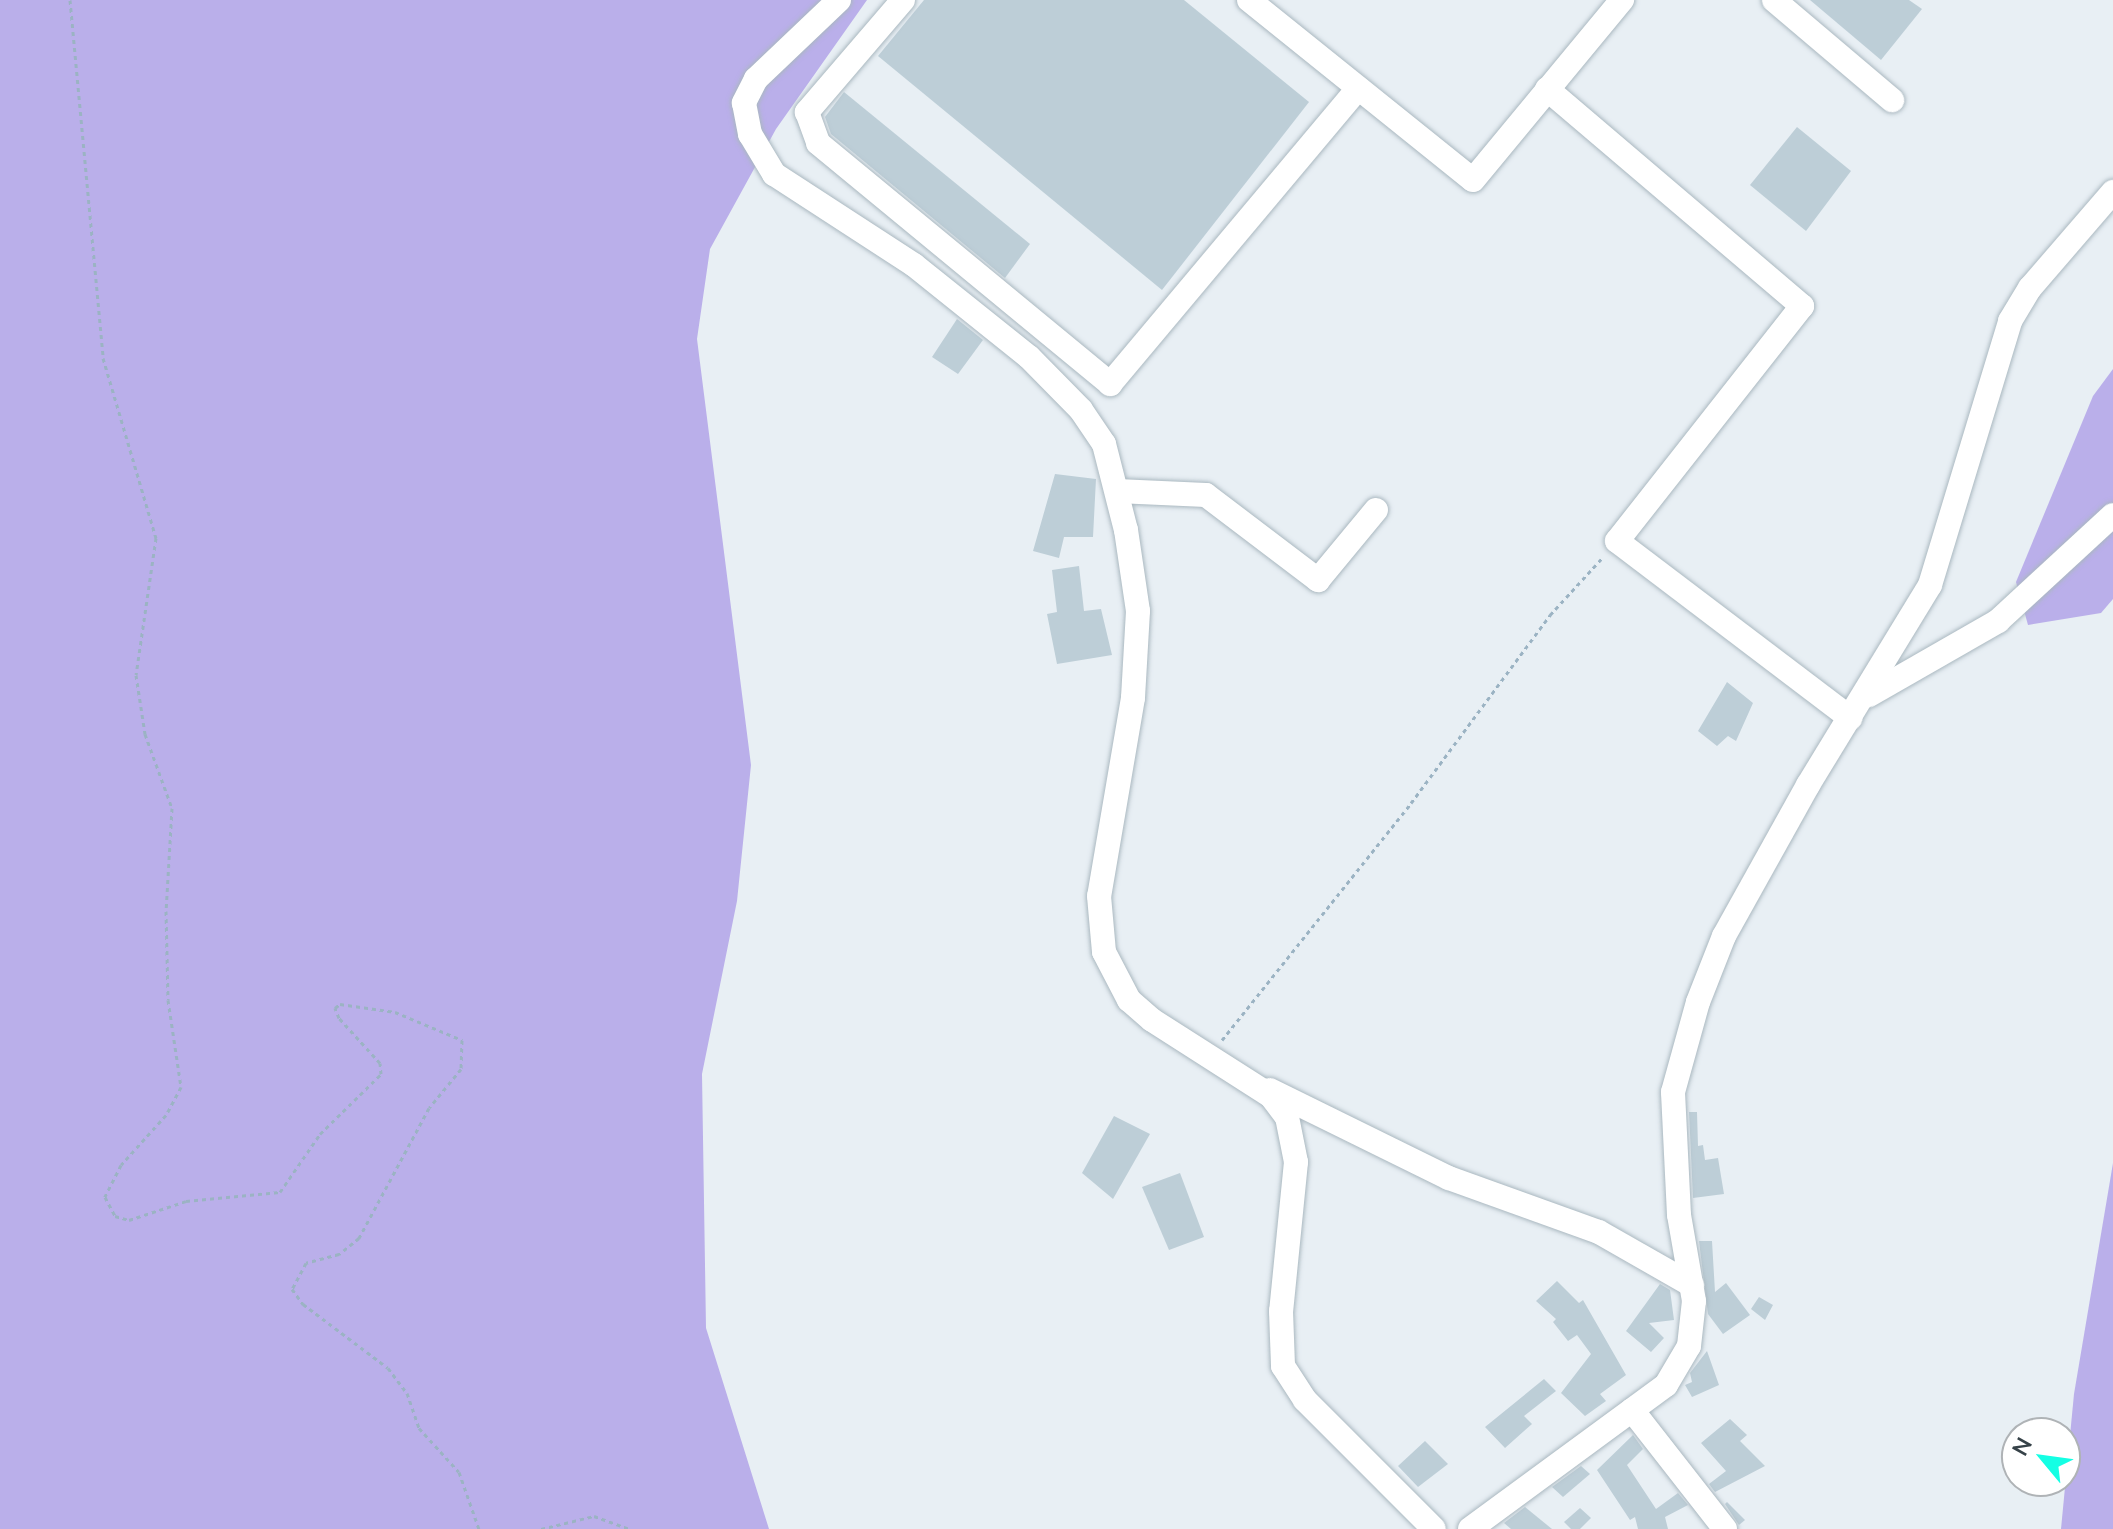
<!DOCTYPE html>
<html>
<head>
<meta charset="utf-8">
<style>
  body { margin:0 }
  #map { position:relative; width:2113px; height:1529px; overflow:hidden; background:#e8eff4; font-family:Mulish,sans-serif }
  div>[style] { position:absolute }
  .green>* { inset:0; background:#baafea }
  .building>* { inset:0; background:#bdced7 }
  .path>* { height:3px; margin-top:-1.5px; transform-origin:0; background:repeating-linear-gradient(90deg,#9bb3c3 0 4px,transparent 0 8px) }
  .roads { filter:drop-shadow(0 0 2px #aab8c0) drop-shadow(0 0 2px #aab8c0) }
  .minor>* { height:24px; margin:-12px; padding:0 12px; transform-origin:12px; border-radius:12px; background:#fff }
  span { translate:-50% -50%; white-space:nowrap; text-align:center; line-height:1.15; -webkit-text-stroke:6px #fff; paint-order:stroke }
  .north { position:absolute; left:2001px; top:1417px; width:80px; height:80px; box-sizing:border-box; background:#fff; border:2px solid #afb3b6; border-radius:50%; rotate:299deg; font-size:22px; font-weight:700; line-height:32px; text-align:center; color:#364248 }
  .north::after { content:''; display:block; margin:auto; width:28px; height:36px; background:#14ffe4; clip-path:polygon(50% 0,100% 100%,50% 72%,0 100%) }
</style>
</head>
<body>
<div id="map">
  <div class="green">
    <div style="clip-path:polygon(0 0,867px 0,776px 129px,710px 249px,697px 339px,751px 765px,737px 901px,702px 1074px,706px 1328px,769px 1529px,0 1529px)"></div>
    <div style="clip-path:polygon(2113px 369px,2113px 599px,2101px 613px,2028px 625px,2016px 582px,2093px 396px)"></div>
    <div style="clip-path:polygon(2113px 1163px,2113px 1529px,2061px 1529px,2074px 1394px)"></div>
  </div>
  <div class="building">
    <div style="clip-path:polygon(924px 0,1184px 0,1309px 102px,1162px 290px,878px 56px)"></div>
    <div style="clip-path:polygon(1810px 0,1909px 0,1922px 9px,1881px 60px)"></div>
    <div style="clip-path:polygon(844px 92px,1030px 244px,1005px 278px,831px 134px,825px 117px)"></div>
    <div style="clip-path:polygon(1797px 127px,1851px 171px,1806px 231px,1750px 185px)"></div>
    <div style="clip-path:polygon(957px 319px,983px 340px,958px 374px,932px 357px)"></div>
    <div style="clip-path:polygon(1055px 474px,1096px 479px,1093px 537px,1064px 537px,1059px 558px,1033px 551px)"></div>
    <div style="clip-path:polygon(1079px 566px,1084px 611px,1101px 609px,1112px 655px,1057px 664px,1047px 614px,1057px 612px,1052px 570px)"></div>
    <div style="clip-path:polygon(1727px 682px,1753px 703px,1736px 741px,1728px 736px,1717px 746px,1698px 731px)"></div>
    <div style="clip-path:polygon(1689px 1112px,1697px 1112px,1698px 1146px,1703px 1145px,1705px 1160px,1718px 1158px,1724px 1194px,1693px 1198px)"></div>
    <div style="clip-path:polygon(1114px 1116px,1150px 1134px,1113px 1199px,1082px 1173px)"></div>
    <div style="clip-path:polygon(1180px 1173px,1204px 1237px,1169px 1250px,1142px 1187px)"></div>
    <div style="clip-path:polygon(1699px 1241px,1712px 1241px,1715px 1292px,1726px 1283px,1750px 1315px,1723px 1334px,1708px 1314px)"></div>
    <div style="clip-path:polygon(1557px 1281px,1579px 1303px,1583px 1300px,1626px 1375px,1600px 1394px,1606px 1401px,1585px 1416px,1561px 1393px,1591px 1354px,1577px 1335px,1568px 1341px,1553px 1322px,1556px 1319px,1536px 1301px)"></div>
    <div style="clip-path:polygon(1660px 1284px,1670px 1290px,1674px 1320px,1649px 1323px,1664px 1338px,1651px 1352px,1626px 1331px)"></div>
    <div style="clip-path:polygon(1759px 1297px,1773px 1305px,1765px 1320px,1751px 1309px)"></div>
    <div style="clip-path:polygon(1707px 1351px,1719px 1385px,1692px 1397px,1685px 1385px,1692px 1382px,1690px 1373px)"></div>
    <div style="clip-path:polygon(1544px 1379px,1556px 1391px,1524px 1416px,1532px 1424px,1505px 1448px,1485px 1427px)"></div>
    <div style="clip-path:polygon(1730px 1419px,1747px 1435px,1740px 1441px,1765px 1466px,1715px 1492px,1709px 1484px,1726px 1471px,1701px 1443px)"></div>
    <div style="clip-path:polygon(1633px 1435px,1643px 1449px,1627px 1465px,1656px 1509px,1678px 1493px,1688px 1505px,1665px 1517px,1668px 1529px,1638px 1529px,1635px 1517px,1630px 1520px,1597px 1470px)"></div>
    <div style="clip-path:polygon(1425px 1441px,1448px 1464px,1418px 1487px,1398px 1466px)"></div>
    <div style="clip-path:polygon(1581px 1466px,1590px 1474px,1563px 1497px,1552px 1487px)"></div>
    <div style="clip-path:polygon(1727px 1502px,1745px 1520px,1739px 1525px,1725px 1504px)"></div>
    <div style="clip-path:polygon(1525px 1507px,1552px 1529px,1511px 1529px,1504px 1523px)"></div>
    <div style="clip-path:polygon(1580px 1508px,1591px 1518px,1580px 1529px,1571px 1529px,1564px 1522px)"></div>
  </div>
  <div class="path">
    <div style="left:70px;top:0;width:360px;rotate:84.7deg"></div>
    <div style="left:103px;top:358px;width:188px;rotate:73.6deg"></div>
    <div style="left:156px;top:538px;width:138px;rotate:98.3deg"></div>
    <div style="left:136px;top:675px;width:60px;rotate:81.3deg"></div>
    <div style="left:145px;top:734px;width:79px;rotate:70deg"></div>
    <div style="left:172px;top:808px;width:103px;rotate:93.3deg"></div>
    <div style="left:166px;top:911px;width:89px;rotate:88.7deg"></div>
    <div style="left:168px;top:1000px;width:88px;rotate:81.5deg"></div>
    <div style="left:181px;top:1087px;width:32px;rotate:118deg"></div>
    <div style="left:166px;top:1115px;width:67px;rotate:132deg"></div>
    <div style="left:121px;top:1165px;width:36px;rotate:117deg"></div>
    <div style="left:105px;top:1197px;width:21px;rotate:62deg"></div>
    <div style="left:115px;top:1216px;width:15px;rotate:16deg"></div>
    <div style="left:129px;top:1220px;width:60px;rotate:-18.4deg"></div>
    <div style="left:186px;top:1201px;width:94px;rotate:-5.5deg"></div>
    <div style="left:280px;top:1192px;width:70px;rotate:-55.4deg"></div>
    <div style="left:320px;top:1134px;width:86px;rotate:-44.5deg"></div>
    <div style="left:381px;top:1074px;width:11px;rotate:-95deg"></div>
    <div style="left:380px;top:1063px;width:61px;rotate:-132.3deg"></div>
    <div style="left:339px;top:1018px;width:11px;rotate:-112deg"></div>
    <div style="left:335px;top:1008px;width:6px;rotate:-39deg"></div>
    <div style="left:340px;top:1004px;width:56px;rotate:8.3deg"></div>
    <div style="left:395px;top:1012px;width:73px;rotate:22.7deg"></div>
    <div style="left:462px;top:1040px;width:29px;rotate:92deg"></div>
    <div style="left:461px;top:1069px;width:50px;rotate:129.4deg"></div>
    <div style="left:429px;top:1108px;width:148px;rotate:118.3deg"></div>
    <div style="left:359px;top:1238px;width:26px;rotate:141deg"></div>
    <div style="left:339px;top:1254px;width:34px;rotate:165deg"></div>
    <div style="left:306px;top:1263px;width:30px;rotate:118deg"></div>
    <div style="left:292px;top:1289px;width:19px;rotate:54deg"></div>
    <div style="left:303px;top:1304px;width:106px;rotate:37deg"></div>
    <div style="left:388px;top:1368px;width:31px;rotate:53deg"></div>
    <div style="left:407px;top:1393px;width:37px;rotate:71deg"></div>
    <div style="left:419px;top:1428px;width:59px;rotate:47.7deg"></div>
    <div style="left:459px;top:1472px;width:60px;rotate:70.7deg"></div>
    <div style="left:1222px;top:1040px;width:303px;rotate:-51.4deg"></div>
    <div style="left:1411px;top:803px;width:234px;rotate:-53.5deg"></div>
    <div style="left:1550px;top:615px;width:79px;rotate:-47.6deg"></div>
    <div style="left:541px;top:1529px;width:55px;rotate:-13.8deg"></div>
    <div style="left:594px;top:1516px;width:37px;rotate:20deg"></div>
  </div>
  <div class="roads">
    <div class="minor">
      <div style="left:839px;top:0;width:115px;rotate:136.4deg"></div>
      <div style="left:756px;top:79px;width:27px;rotate:117deg"></div>
      <div style="left:744px;top:103px;width:32px;rotate:79deg"></div>
      <div style="left:750px;top:134px;width:47px;rotate:59deg"></div>
      <div style="left:774px;top:174px;width:167px;rotate:33deg"></div>
      <div style="left:914px;top:265px;width:147px;rotate:38.7deg"></div>
      <div style="left:1029px;top:357px;width:74px;rotate:45.5deg"></div>
      <div style="left:1081px;top:410px;width:41px;rotate:55.9deg"></div>
      <div style="left:1104px;top:444px;width:89px;rotate:75.7deg"></div>
      <div style="left:1126px;top:530px;width:82px;rotate:81.6deg"></div>
      <div style="left:1138px;top:611px;width:87px;rotate:93.3deg"></div>
      <div style="left:1133px;top:698px;width:201px;rotate:99.7deg"></div>
      <div style="left:1099px;top:896px;width:56px;rotate:84.9deg"></div>
      <div style="left:1104px;top:952px;width:54px;rotate:62.5deg"></div>
      <div style="left:1129px;top:1000px;width:30px;rotate:41deg"></div>
      <div style="left:1152px;top:1020px;width:141px;rotate:32.6deg"></div>
      <div style="left:1271px;top:1096px;width:26px;rotate:53deg"></div>
      <div style="left:1287px;top:1117px;width:46px;rotate:78.7deg"></div>
      <div style="left:1296px;top:1162px;width:150px;rotate:95.7deg"></div>
      <div style="left:1281px;top:1311px;width:55px;rotate:87.9deg"></div>
      <div style="left:1283px;top:1366px;width:40px;rotate:57.1deg"></div>
      <div style="left:1305px;top:1400px;width:182px;rotate:45deg"></div>
      <div style="left:903px;top:0;width:148px;rotate:130.6deg"></div>
      <div style="left:807px;top:112px;width:33px;rotate:70deg"></div>
      <div style="left:818px;top:143px;width:379px;rotate:39.5deg"></div>
      <div style="left:1110px;top:384px;width:386px;rotate:-50deg"></div>
      <div style="left:1249px;top:0;width:287px;rotate:38.8deg"></div>
      <div style="left:1473px;top:180px;width:234px;rotate:-50.4deg"></div>
      <div style="left:1774px;top:0;width:155px;rotate:40.3deg"></div>
      <div style="left:1547px;top:89px;width:335px;rotate:40.4deg"></div>
      <div style="left:1802px;top:306px;width:299px;rotate:128.2deg"></div>
      <div style="left:1617px;top:541px;width:293px;rotate:37.2deg"></div>
      <div style="left:1117px;top:491px;width:89px;rotate:2.6deg"></div>
      <div style="left:1206px;top:495px;width:141px;rotate:37.2deg"></div>
      <div style="left:1318px;top:580px;width:91px;rotate:-50.4deg"></div>
      <div style="left:1869px;top:695px;width:149px;rotate:-29.8deg"></div>
      <div style="left:1998px;top:621px;width:156px;rotate:-42.7deg"></div>
      <div style="left:1270px;top:1090px;width:199px;rotate:26.2deg"></div>
      <div style="left:1449px;top:1178px;width:159px;rotate:19.8deg"></div>
      <div style="left:1599px;top:1232px;width:107px;rotate:29.7deg"></div>
      <div style="left:1632px;top:1410px;width:151px;rotate:52deg"></div>
      <div style="left:1470px;top:1529px;width:243px;rotate:-36.3deg"></div>
      <div style="left:1666px;top:1385px;width:45px;rotate:-59.5deg"></div>
      <div style="left:1689px;top:1346px;width:45px;rotate:-83.7deg"></div>
      <div style="left:1694px;top:1301px;width:87px;rotate:-99.9deg"></div>
      <div style="left:1679px;top:1215px;width:123px;rotate:-92.8deg"></div>
      <div style="left:1673px;top:1092px;width:93px;rotate:-74.5deg"></div>
      <div style="left:1698px;top:1002px;width:71px;rotate:-68.5deg"></div>
      <div style="left:1724px;top:936px;width:173px;rotate:-60.9deg"></div>
      <div style="left:1808px;top:785px;width:234px;rotate:-58.6deg"></div>
      <div style="left:1930px;top:585px;width:276px;rotate:-73.1deg"></div>
      <div style="left:2010px;top:321px;width:39px;rotate:-59deg"></div>
      <div style="left:2030px;top:288px;width:127px;rotate:-49.2deg"></div>
    </div>
  </div>
  <div class="north">N</div>
</div>
</body>
</html>
